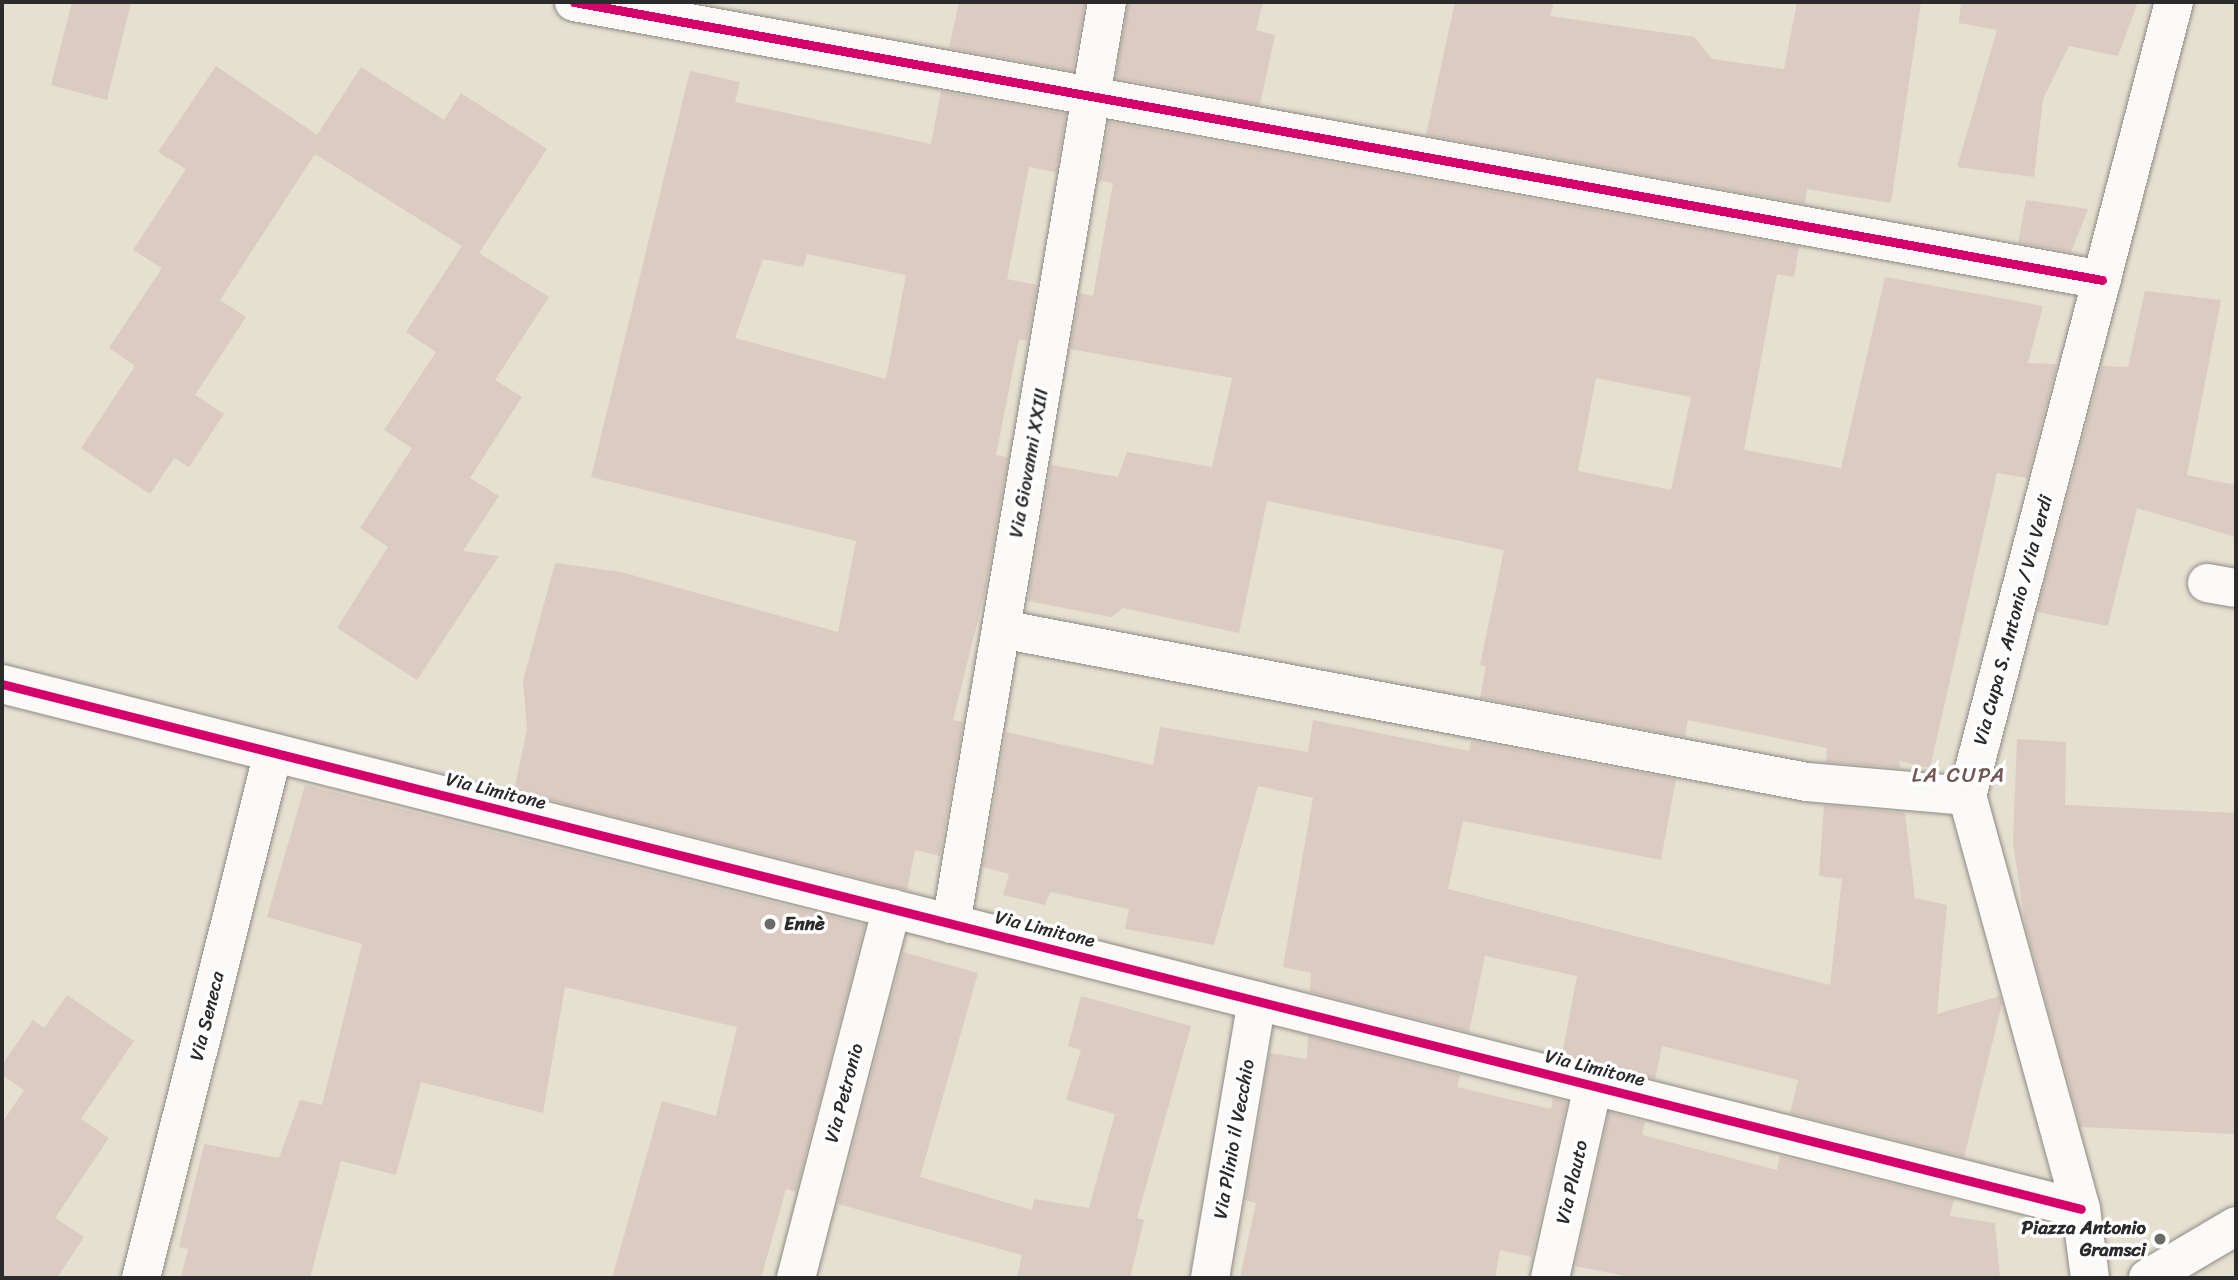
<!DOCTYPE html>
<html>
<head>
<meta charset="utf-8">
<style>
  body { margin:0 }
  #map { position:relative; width:2238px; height:1280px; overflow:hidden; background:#e6e0d1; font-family:Sriracha,sans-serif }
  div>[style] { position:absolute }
  .building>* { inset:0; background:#dbcbc2 }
  .roads { filter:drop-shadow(0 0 2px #8e8b84) drop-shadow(0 0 2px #8e8b84) }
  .minor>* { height:38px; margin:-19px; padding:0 19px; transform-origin:19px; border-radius:19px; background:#fbfaf8 }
  .tertiary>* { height:38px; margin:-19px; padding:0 19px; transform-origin:19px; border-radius:19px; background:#fbfaf8 }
  .cycleway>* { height:9px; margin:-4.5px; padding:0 4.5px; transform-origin:4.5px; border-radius:4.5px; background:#d6006c }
  .dots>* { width:19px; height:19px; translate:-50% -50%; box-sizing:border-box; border:4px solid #fff; border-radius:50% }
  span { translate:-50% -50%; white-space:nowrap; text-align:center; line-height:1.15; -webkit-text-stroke:7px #fff; paint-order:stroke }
  .street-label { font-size:19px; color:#2b2b2b }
  .poi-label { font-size:19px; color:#2b2b2b; font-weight:700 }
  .left { translate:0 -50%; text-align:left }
  .right { translate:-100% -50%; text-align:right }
  .neighbourhood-label { font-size:21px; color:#725854; letter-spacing:2px }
  .frame { position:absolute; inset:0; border:4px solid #2b2b2b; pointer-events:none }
</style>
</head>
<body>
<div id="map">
  <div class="building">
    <div style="clip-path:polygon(72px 2px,131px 2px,107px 100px,51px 85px)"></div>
    <div style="clip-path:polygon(959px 2px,1085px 2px,1073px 71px,949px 48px)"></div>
    <div style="clip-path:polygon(1128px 2px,1263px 2px,1256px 30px,1275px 35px,1260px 105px,1116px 78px)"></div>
    <div style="clip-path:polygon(1455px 2px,1554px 2px,1550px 16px,1694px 37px,1712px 59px,1784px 69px,1797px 2px,1921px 2px,1891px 203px,1807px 189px,1805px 204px,1426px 135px)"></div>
    <div style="clip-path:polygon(1961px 2px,2138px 2px,2118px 56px,2069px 46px,2043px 99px,2034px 177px,1957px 167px,1997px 30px,1959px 23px)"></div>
    <div style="clip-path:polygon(216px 66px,317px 135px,361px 67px,444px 120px,461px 93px,547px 149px,479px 253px,549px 297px,495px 380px,522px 397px,470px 478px,499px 496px,463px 551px,499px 556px,417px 680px,337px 628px,388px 547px,360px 528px,412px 448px,384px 430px,436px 352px,406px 332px,462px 246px,315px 154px,220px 300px,246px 317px,195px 395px,224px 414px,189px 467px,174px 458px,150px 494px,81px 448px,135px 366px,109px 348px,162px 268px,133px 250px,186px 169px,158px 152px)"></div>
    <div style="clip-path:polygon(evenodd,690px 71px,740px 82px,735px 102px,931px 144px,941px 91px,1066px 114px,1056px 172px,1029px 167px,1007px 279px,1037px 285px,1027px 341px,1019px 339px,996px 455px,1008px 457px,985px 592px,953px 720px,963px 722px,940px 856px,915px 850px,907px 890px,514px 791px,527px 729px,523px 681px,555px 563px,621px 572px,838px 632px,856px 541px,591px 477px,690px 71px,807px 254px,906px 275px,886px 379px,735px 338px,763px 259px,803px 267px,807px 254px)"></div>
    <div style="clip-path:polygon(evenodd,1109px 122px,1799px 247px,1794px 277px,1777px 274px,1744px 450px,1841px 468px,1885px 277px,2043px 306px,2028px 363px,2057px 364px,2027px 478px,1997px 473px,1930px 768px,1899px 761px,1900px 768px,1826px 762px,1827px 748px,1688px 720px,1685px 737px,1480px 698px,1486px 666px,1480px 665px,1504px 550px,1267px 501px,1239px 633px,1123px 608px,1111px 617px,1028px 601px,1051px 465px,1118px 477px,1127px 452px,1212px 467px,1232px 378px,1070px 349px,1080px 293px,1093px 296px,1113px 183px,1099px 181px,1109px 122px,1596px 378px,1691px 397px,1671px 490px,1578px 471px,1596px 378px)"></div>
    <div style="clip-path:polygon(2026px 200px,2088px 209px,2071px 252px,2018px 243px)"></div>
    <div style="clip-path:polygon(2145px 291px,2221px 300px,2187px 475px,2236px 485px,2236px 537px,2137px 508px,2108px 626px,2037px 612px,2102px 366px,2128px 367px)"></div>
    <div style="clip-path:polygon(1313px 720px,1469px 751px,1471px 741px,1676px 779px,1661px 860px,1463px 821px,1448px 889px,1830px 985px,1842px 879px,1819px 876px,1824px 805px,1905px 813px,1915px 898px,1947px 905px,1937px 1014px,2000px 996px,2002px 1004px,1964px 1157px,1790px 1113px,1798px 1080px,1662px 1046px,1655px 1079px,1562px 1055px,1577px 976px,1485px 956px,1469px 1032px,1310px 992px,1311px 973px,1283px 967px,1313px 798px,1258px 786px,1214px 945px,1125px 929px,1129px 909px,1050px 892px,1045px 905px,1003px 895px,1009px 874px,983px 867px,1006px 732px,1153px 765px,1160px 727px,1308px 752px)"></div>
    <div style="clip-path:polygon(2017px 739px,2066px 742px,2065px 805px,2236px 813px,2236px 1134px,2081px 1127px,2025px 924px,2013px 843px)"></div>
    <div style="clip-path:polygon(305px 785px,865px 925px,796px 1192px,786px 1189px,761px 1278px,612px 1278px,662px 1101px,716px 1116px,737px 1027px,565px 987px,543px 1113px,421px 1082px,396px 1175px,341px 1161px,310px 1278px,181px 1278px,188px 1249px,179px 1247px,204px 1144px,279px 1158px,300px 1100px,322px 1105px,362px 944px,267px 917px)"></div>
    <div style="clip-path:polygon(903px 952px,978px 973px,920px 1177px,1032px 1210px,1034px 1199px,1089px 1208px,1115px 1114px,1066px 1100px,1081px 1050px,1068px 1046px,1081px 996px,1191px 1026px,1137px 1218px,1144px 1220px,1130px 1278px,1017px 1278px,1022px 1255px,838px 1204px)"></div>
    <div style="clip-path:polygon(67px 995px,134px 1041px,81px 1119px,109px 1138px,55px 1218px,84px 1237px,57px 1278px,2px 1278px,2px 1123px,24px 1090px,2px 1075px,2px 1065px,33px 1020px,44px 1028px)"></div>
    <div style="clip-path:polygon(1308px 1036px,1460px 1075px,1457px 1087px,1551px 1109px,1553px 1098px,1567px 1102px,1532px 1257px,1500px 1250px,1495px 1278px,1240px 1278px,1256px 1203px,1245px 1200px,1270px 1053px,1307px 1059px)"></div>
    <div style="clip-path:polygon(1609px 1112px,1645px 1122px,1642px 1135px,1777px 1170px,1780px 1156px,1954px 1199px,1950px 1216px,1995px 1223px,2000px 1278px,1635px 1278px,1575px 1266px)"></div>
  </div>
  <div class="roads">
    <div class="minor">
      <div style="left:574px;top:2px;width:1553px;rotate:10.31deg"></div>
      <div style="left:2207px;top:583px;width:29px;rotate:10deg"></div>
      <div style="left:1001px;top:629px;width:820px;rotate:10.75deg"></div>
      <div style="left:1807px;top:782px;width:161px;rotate:5deg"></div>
      <div style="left:2px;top:684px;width:2144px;rotate:14.17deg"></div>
      <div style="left:951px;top:924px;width:935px;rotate:-80.4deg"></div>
      <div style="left:141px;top:1278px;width:541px;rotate:-75.89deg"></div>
      <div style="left:796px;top:1278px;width:382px;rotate:-75.5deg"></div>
      <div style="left:1210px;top:1278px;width:281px;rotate:-80.4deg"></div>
      <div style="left:1550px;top:1278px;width:197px;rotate:-77.4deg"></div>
      <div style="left:2148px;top:1278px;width:102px;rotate:-30.6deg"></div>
    </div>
    <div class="tertiary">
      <div style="left:2090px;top:1278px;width:70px;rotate:-97.4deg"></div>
      <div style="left:2081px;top:1209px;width:428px;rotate:-105.4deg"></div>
      <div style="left:1967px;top:796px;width:821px;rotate:-75.39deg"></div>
    </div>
  </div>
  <div class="cycleway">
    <div style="left:574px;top:2px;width:1553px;rotate:10.31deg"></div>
    <div style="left:2px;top:684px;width:2144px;rotate:14.17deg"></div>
  </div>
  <div class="dots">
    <div style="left:770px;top:924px;background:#6c6a65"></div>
    <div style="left:2160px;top:1239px;background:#6c6a65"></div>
  </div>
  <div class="street-label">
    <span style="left:1029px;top:463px;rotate:-80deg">Via Giovanni XXIII</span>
    <span style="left:2013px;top:620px;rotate:-75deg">Via Cupa S. Antonio / Via Verdi</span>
    <span style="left:496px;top:791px;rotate:14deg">Via Limitone</span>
    <span style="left:1045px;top:929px;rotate:14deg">Via Limitone</span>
    <span style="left:207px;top:1016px;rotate:-76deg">Via Seneca</span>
    <span style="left:1595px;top:1068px;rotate:14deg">Via Limitone</span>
    <span style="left:844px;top:1093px;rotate:-75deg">Via Petronio</span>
    <span style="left:1234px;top:1139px;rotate:-80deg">Via Plinio il Vecchio</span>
    <span style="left:1572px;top:1182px;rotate:-77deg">Via Plauto</span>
  </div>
  <div class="poi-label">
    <span class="left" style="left:784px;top:924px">Ennè</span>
    <span class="right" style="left:2146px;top:1239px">Piazza Antonio<br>Gramsci</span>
  </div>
  <div class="neighbourhood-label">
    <span style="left:1959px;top:775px">LA CUPA</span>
  </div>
  <div class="frame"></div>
</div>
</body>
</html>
